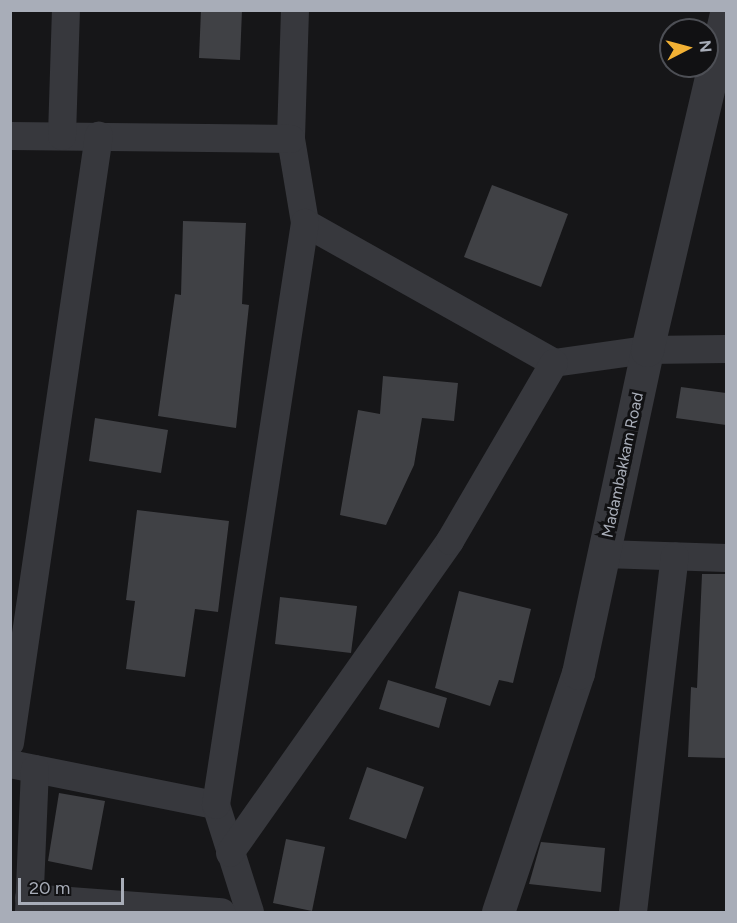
<!DOCTYPE html>
<html>
<head>
<meta charset="utf-8">
<style>
  body { margin:0 }
  #map { position:relative; width:737px; height:923px; overflow:hidden; background:#161618; font-family:Figtree,sans-serif }
  div>[style] { position:absolute }
  .building>* { inset:0; background:#404145 }
  .minor>* { height:28px; margin:-14px; padding:0 14px; transform-origin:14px; border-radius:14px; background:#37383d }
  .tertiary>* { height:33px; margin:-16.5px; padding:0 16.5px; transform-origin:16.5px; border-radius:16.5px; background:#37383d }
  span { translate:-50% -50%; white-space:nowrap; text-align:center; line-height:1.15; -webkit-text-stroke:6px #111113; paint-order:stroke }
  .street-label { font-size:16px; color:#a8adb8 }
  .frame { position:absolute; inset:0; border:12px solid #a8adb8; pointer-events:none }
  .north { position:absolute; left:659px; top:18px; width:60px; height:60px; box-sizing:border-box; background:#111113; border:2px solid #4d4f55; border-radius:50%; rotate:84deg; font-size:16px; font-weight:700; line-height:24px; text-align:center; color:#a8adb8 }
  .north::after { content:''; display:block; margin:auto; width:21px; height:27px; background:#f2b134; clip-path:polygon(50% 0,100% 100%,50% 72%,0 100%) }
  .scale { position:absolute; left:18px; top:878px; width:106px; height:27px; box-sizing:border-box; border:3px solid #a8adb8; border-top:0; padding-left:8px; font-size:18px; line-height:21px; white-space:nowrap; color:#a8adb8; -webkit-text-stroke:4px #111113; paint-order:stroke }
</style>
</head>
<body>
<div id="map">
  <div class="building">
    <div style="clip-path:polygon(201px 10px,242px 10px,240px 60px,199px 58px)"></div>
    <div style="clip-path:polygon(492px 185px,568px 214px,541px 287px,464px 257px)"></div>
    <div style="clip-path:polygon(183px 221px,246px 223px,242px 304px,249px 305px,236px 428px,158px 416px,175px 294px,181px 295px)"></div>
    <div style="clip-path:polygon(383px 376px,458px 383px,454px 421px,422px 418px,414px 465px,386px 525px,340px 515px,358px 410px,380px 414px)"></div>
    <div style="clip-path:polygon(681px 387px,726px 393px,726px 425px,676px 418px)"></div>
    <div style="clip-path:polygon(95px 418px,168px 430px,161px 473px,89px 461px)"></div>
    <div style="clip-path:polygon(137px 510px,229px 521px,218px 612px,195px 609px,185px 677px,126px 669px,135px 601px,126px 600px)"></div>
    <div style="clip-path:polygon(702px 574px,726px 574px,726px 758px,688px 757px,691px 687px,697px 688px)"></div>
    <div style="clip-path:polygon(459px 591px,531px 609px,513px 683px,499px 680px,490px 706px,435px 688px)"></div>
    <div style="clip-path:polygon(280px 597px,357px 606px,351px 653px,275px 644px)"></div>
    <div style="clip-path:polygon(388px 680px,447px 698px,439px 728px,379px 709px)"></div>
    <div style="clip-path:polygon(367px 767px,424px 787px,406px 839px,349px 819px)"></div>
    <div style="clip-path:polygon(59px 793px,105px 801px,92px 870px,48px 861px)"></div>
    <div style="clip-path:polygon(286px 839px,325px 847px,312px 911px,273px 903px)"></div>
    <div style="clip-path:polygon(541px 842px,605px 848px,601px 892px,529px 884px)"></div>
  </div>
  <div class="minor">
    <div style="left:295px;top:10px;width:129px;rotate:91.8deg"></div>
    <div style="left:291px;top:139px;width:85px;rotate:80.5deg"></div>
    <div style="left:305px;top:223px;width:286px;rotate:29.3deg"></div>
    <div style="left:554px;top:363px;width:94px;rotate:-8deg"></div>
    <div style="left:647px;top:350px;width:79px;rotate:-0.7deg"></div>
    <div style="left:10px;top:136px;width:281px;rotate:0.6deg"></div>
    <div style="left:62px;top:136px;width:126px;rotate:-88.2deg"></div>
    <div style="left:604px;top:554px;width:122px;rotate:1.9deg"></div>
    <div style="left:10px;top:743px;width:614px;rotate:-81.67deg"></div>
    <div style="left:10px;top:764px;width:210px;rotate:11.3deg"></div>
    <div style="left:216px;top:805px;width:112px;rotate:72.4deg"></div>
    <div style="left:216px;top:805px;width:589px;rotate:-81.31deg"></div>
    <div style="left:230px;top:853px;width:382px;rotate:-54.8deg"></div>
    <div style="left:450px;top:541px;width:206px;rotate:-59.7deg"></div>
    <div style="left:29px;top:898px;width:193px;rotate:4.2deg"></div>
    <div style="left:29px;top:912px;width:143px;rotate:-87.6deg"></div>
    <div style="left:633px;top:912px;width:358px;rotate:-83.3deg"></div>
  </div>
  <div class="tertiary">
    <div style="left:498px;top:912px;width:252px;rotate:-71.5deg"></div>
    <div style="left:578px;top:673px;width:330px;rotate:-77.9deg"></div>
    <div style="left:647px;top:350px;width:347px;rotate:-76.8deg"></div>
  </div>
  <div class="street-label">
    <span style="left:623px;top:465px;rotate:-78deg">Madambakkam Road</span>
  </div>
  <div class="frame"></div>
  <div class="north">N</div>
  <div class="scale">20 m</div>
</div>
</body>
</html>
